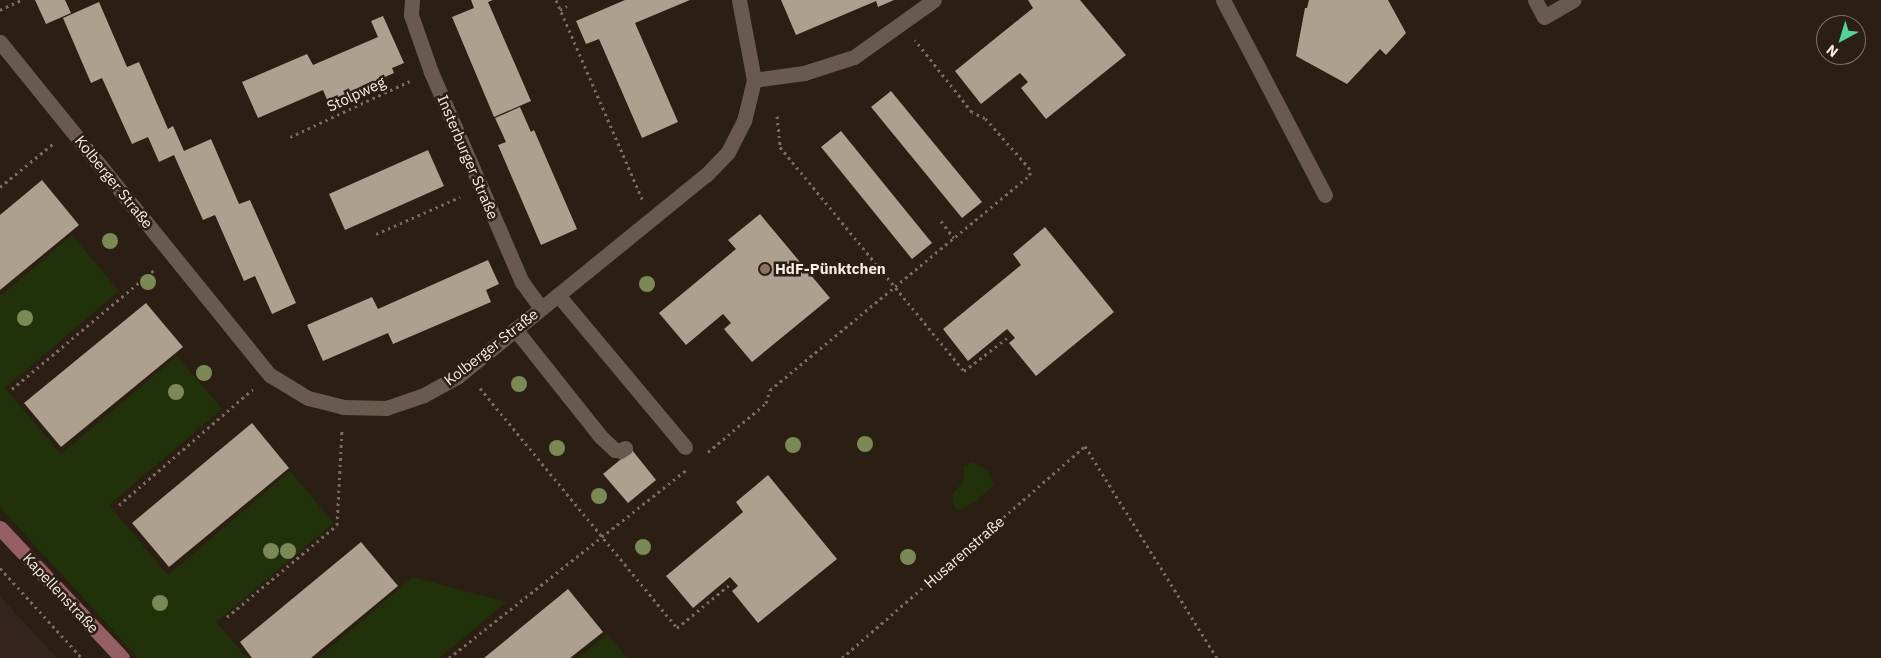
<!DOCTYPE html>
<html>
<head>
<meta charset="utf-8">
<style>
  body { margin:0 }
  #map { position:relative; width:1881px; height:658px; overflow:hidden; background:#2b1e13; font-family:"IBM Plex Sans",sans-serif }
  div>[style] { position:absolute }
  .education>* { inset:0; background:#35231d }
  .green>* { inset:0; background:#213109 }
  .building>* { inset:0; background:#ada08f }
  .path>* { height:3px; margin-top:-1.5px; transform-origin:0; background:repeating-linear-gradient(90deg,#786c62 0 2.5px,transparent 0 6.5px) }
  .lane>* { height:15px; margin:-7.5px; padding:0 7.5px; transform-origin:7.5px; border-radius:7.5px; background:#6a5a4e }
  .street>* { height:15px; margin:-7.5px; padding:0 7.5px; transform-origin:7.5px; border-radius:7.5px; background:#6a5a4e }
  .secondary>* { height:15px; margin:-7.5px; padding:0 7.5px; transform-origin:7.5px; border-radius:7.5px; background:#955f64 }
  .trees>* { width:16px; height:16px; margin:-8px; border-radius:50%; background:#7a8956 }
  .dots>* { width:14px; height:14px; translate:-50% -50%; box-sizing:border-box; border:2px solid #2b1e13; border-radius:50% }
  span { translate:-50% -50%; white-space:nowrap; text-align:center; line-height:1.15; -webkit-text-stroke:5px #2b1e13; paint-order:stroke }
  .street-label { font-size:15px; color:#f7ede6 }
  .poi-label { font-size:15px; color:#f7ede6; font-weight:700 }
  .left { translate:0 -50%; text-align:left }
  .north { position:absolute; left:1816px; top:15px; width:50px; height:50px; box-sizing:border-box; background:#2b1e13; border:1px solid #7d7167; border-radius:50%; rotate:219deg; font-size:14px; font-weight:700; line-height:20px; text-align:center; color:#f7ede6 }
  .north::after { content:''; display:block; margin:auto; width:18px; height:22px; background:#50d398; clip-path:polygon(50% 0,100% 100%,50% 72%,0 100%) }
</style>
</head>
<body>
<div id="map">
  <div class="education">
    <div style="clip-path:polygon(0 596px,57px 658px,0 658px)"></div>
  </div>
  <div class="green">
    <div style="clip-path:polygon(72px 235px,119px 291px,5px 388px,61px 454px,177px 356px,222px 409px,109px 505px,168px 575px,290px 471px,334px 523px,216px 622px,247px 658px,138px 658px,0 507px,0 296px)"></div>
    <div style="clip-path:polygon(973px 462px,988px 470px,994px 485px,976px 501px,962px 509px,957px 509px,953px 505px,952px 495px,964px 480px,964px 466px)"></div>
    <div style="clip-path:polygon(413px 577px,506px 602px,440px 658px,318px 658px)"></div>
    <div style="clip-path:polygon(607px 634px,628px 658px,578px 658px)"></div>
  </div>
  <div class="building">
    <div style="clip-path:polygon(35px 0,65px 0,71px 13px,46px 24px)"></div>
    <div style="clip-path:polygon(471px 0,493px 0,488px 2px,531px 101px,494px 117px,452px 17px,474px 8px)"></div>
    <div style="clip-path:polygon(625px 0,690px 0,635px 23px,678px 122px,642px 138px,599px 39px,586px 44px,576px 21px)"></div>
    <div style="clip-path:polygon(781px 0,894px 0,878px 7px,876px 1px,796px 35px)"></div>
    <div style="clip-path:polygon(1028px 0,1080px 0,1126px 55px,1046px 119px,1021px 88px,1028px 82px,1020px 73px,981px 104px,955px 71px,1033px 8px)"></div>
    <div style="clip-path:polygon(1309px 0,1388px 0,1406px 33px,1386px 55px,1380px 49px,1347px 84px,1296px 56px,1305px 8px,1307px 8px)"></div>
    <div style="clip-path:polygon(99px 2px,127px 67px,139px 62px,168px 129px,173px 126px,184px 151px,211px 139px,239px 204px,250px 200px,296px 303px,272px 314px,255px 276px,244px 281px,215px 215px,203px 220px,174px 155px,159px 162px,148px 137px,132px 144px,102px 78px,91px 83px,63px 18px)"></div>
    <div style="clip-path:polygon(383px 16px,404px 63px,392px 68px,394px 73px,328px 102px,323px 90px,258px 118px,242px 82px,307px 54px,313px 65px,378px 37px,371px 21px)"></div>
    <div style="clip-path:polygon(891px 91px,982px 202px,962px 218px,871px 107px)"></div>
    <div style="clip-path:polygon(520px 107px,531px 132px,534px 130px,577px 229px,541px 245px,498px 145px,506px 142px,495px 118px)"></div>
    <div style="clip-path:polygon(841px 131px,932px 243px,912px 259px,821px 147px)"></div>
    <div style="clip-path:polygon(428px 150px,444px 186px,345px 230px,329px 194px)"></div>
    <div style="clip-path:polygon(42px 180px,79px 225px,0 290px,0 215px)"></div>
    <div style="clip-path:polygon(760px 214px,830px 298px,752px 362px,724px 329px,731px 323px,723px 314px,686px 345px,659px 313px,736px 249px,728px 240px)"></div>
    <div style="clip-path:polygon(1045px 227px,1114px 312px,1036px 376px,1009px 343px,1015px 338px,1007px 329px,968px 361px,943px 329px,1021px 265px,1013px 254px)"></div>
    <div style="clip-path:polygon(488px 260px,499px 284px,486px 290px,491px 302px,393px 344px,388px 333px,323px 361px,307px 325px,372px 297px,378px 309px)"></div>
    <div style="clip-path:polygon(146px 303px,183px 347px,61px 447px,24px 403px)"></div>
    <div style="clip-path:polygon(252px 423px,289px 468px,169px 567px,132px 523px)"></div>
    <div style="clip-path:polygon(632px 450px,656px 480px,628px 503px,603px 474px)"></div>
    <div style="clip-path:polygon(768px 475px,837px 559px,758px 623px,732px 591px,738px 586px,730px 577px,693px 608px,666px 576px,743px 512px,736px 502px)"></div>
    <div style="clip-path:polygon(361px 542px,398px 586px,311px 658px,252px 658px,240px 642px)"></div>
    <div style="clip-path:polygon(568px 589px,603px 632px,570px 658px,484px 658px)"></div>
  </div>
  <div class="path">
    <div style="left:556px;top:0;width:217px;rotate:66.6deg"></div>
    <div style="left:0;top:10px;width:23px;rotate:-25deg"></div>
    <div style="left:560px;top:10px;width:8px;rotate:-30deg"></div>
    <div style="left:777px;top:116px;width:31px;rotate:84deg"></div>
    <div style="left:780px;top:147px;width:290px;rotate:50.6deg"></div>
    <div style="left:964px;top:371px;width:54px;rotate:-37.5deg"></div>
    <div style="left:290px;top:137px;width:132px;rotate:-25deg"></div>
    <div style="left:0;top:187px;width:70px;rotate:-39.2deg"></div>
    <div style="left:941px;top:221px;width:21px;rotate:53deg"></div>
    <div style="left:376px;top:234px;width:92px;rotate:-23.8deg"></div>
    <div style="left:480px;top:388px;width:310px;rotate:50.6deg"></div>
    <div style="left:677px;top:628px;width:67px;rotate:-39.6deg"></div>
    <div style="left:12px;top:389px;width:187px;rotate:-40deg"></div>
    <div style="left:708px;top:452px;width:76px;rotate:-40.2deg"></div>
    <div style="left:766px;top:403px;width:14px;rotate:-73deg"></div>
    <div style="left:770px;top:390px;width:337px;rotate:-39.6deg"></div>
    <div style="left:1030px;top:175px;width:6px;rotate:-90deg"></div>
    <div style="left:1030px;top:169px;width:68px;rotate:-131.4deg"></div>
    <div style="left:985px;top:118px;width:14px;rotate:-155deg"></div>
    <div style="left:972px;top:112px;width:92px;rotate:-128.4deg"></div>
    <div style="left:119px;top:505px;width:177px;rotate:-40.9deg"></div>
    <div style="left:0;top:568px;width:122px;rotate:47.7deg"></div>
    <div style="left:227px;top:617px;width:143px;rotate:-39.9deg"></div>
    <div style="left:337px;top:525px;width:94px;rotate:-87deg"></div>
    <div style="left:449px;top:658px;width:303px;rotate:-38.4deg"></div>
    <div style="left:842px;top:658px;width:322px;rotate:-41.1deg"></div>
    <div style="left:1085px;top:446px;width:250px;rotate:58.1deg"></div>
  </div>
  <div class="lane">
    <div style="left:1223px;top:0;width:220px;rotate:62.4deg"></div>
    <div style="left:1535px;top:0;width:19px;rotate:62deg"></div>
    <div style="left:558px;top:295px;width:198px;rotate:50.1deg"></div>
    <div style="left:515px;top:329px;width:138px;rotate:51.5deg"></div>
    <div style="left:601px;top:437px;width:19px;rotate:43deg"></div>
    <div style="left:615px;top:450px;width:5px;rotate:11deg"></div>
    <div style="left:620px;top:451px;width:6px;rotate:-31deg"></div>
  </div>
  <div class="street">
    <div style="left:412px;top:0;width:15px;rotate:94deg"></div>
    <div style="left:411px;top:15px;width:60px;rotate:70.7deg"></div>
    <div style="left:431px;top:72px;width:229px;rotate:66.6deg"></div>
    <div style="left:522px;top:282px;width:32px;rotate:54deg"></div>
    <div style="left:1544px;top:17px;width:34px;rotate:-30deg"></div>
    <div style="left:0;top:42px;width:429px;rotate:51deg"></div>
    <div style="left:270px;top:375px;width:44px;rotate:31.2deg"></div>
    <div style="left:308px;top:398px;width:36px;rotate:14deg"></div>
    <div style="left:343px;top:407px;width:43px;rotate:1.3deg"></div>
    <div style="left:386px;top:408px;width:40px;rotate:-18.9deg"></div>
    <div style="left:424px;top:395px;width:38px;rotate:-29deg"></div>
    <div style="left:457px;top:377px;width:321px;rotate:-39.1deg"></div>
    <div style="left:706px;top:175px;width:32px;rotate:-46deg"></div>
    <div style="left:728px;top:152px;width:35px;rotate:-63deg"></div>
    <div style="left:744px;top:121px;width:42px;rotate:-76.3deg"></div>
    <div style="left:754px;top:80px;width:81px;rotate:-100.6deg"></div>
    <div style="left:754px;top:80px;width:50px;rotate:-8deg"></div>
    <div style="left:804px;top:73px;width:52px;rotate:-17.7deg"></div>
    <div style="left:854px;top:57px;width:98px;rotate:-35.5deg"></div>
  </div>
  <div class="secondary">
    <div style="left:0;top:528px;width:178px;rotate:46.8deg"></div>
  </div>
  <div class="trees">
    <div style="left:110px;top:241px"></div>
    <div style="left:148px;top:282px"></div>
    <div style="left:647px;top:284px"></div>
    <div style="left:25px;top:318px"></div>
    <div style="left:204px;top:373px"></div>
    <div style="left:519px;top:384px"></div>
    <div style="left:176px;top:392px"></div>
    <div style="left:865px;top:444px"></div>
    <div style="left:793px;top:445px"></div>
    <div style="left:557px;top:448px"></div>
    <div style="left:599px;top:496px"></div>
    <div style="left:643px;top:547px"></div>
    <div style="left:271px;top:551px"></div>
    <div style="left:288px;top:551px"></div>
    <div style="left:908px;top:557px"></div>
    <div style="left:160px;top:603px"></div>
  </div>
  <div class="dots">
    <div style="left:765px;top:269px;background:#8d6e63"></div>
  </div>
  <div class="street-label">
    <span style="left:356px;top:94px;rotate:-25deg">Stolpweg</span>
    <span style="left:468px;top:157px;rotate:67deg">Insterburger Straße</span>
    <span style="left:114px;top:182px;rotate:51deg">Kolberger Straße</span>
    <span style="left:491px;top:347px;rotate:-38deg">Kolberger Straße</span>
    <span style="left:964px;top:552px;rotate:-41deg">Husarenstraße</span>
    <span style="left:61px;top:593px;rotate:47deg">Kapellenstraße</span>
  </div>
  <div class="poi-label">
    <span class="left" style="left:775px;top:269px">HdF-Pünktchen</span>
  </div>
  <div class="north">N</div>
</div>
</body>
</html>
